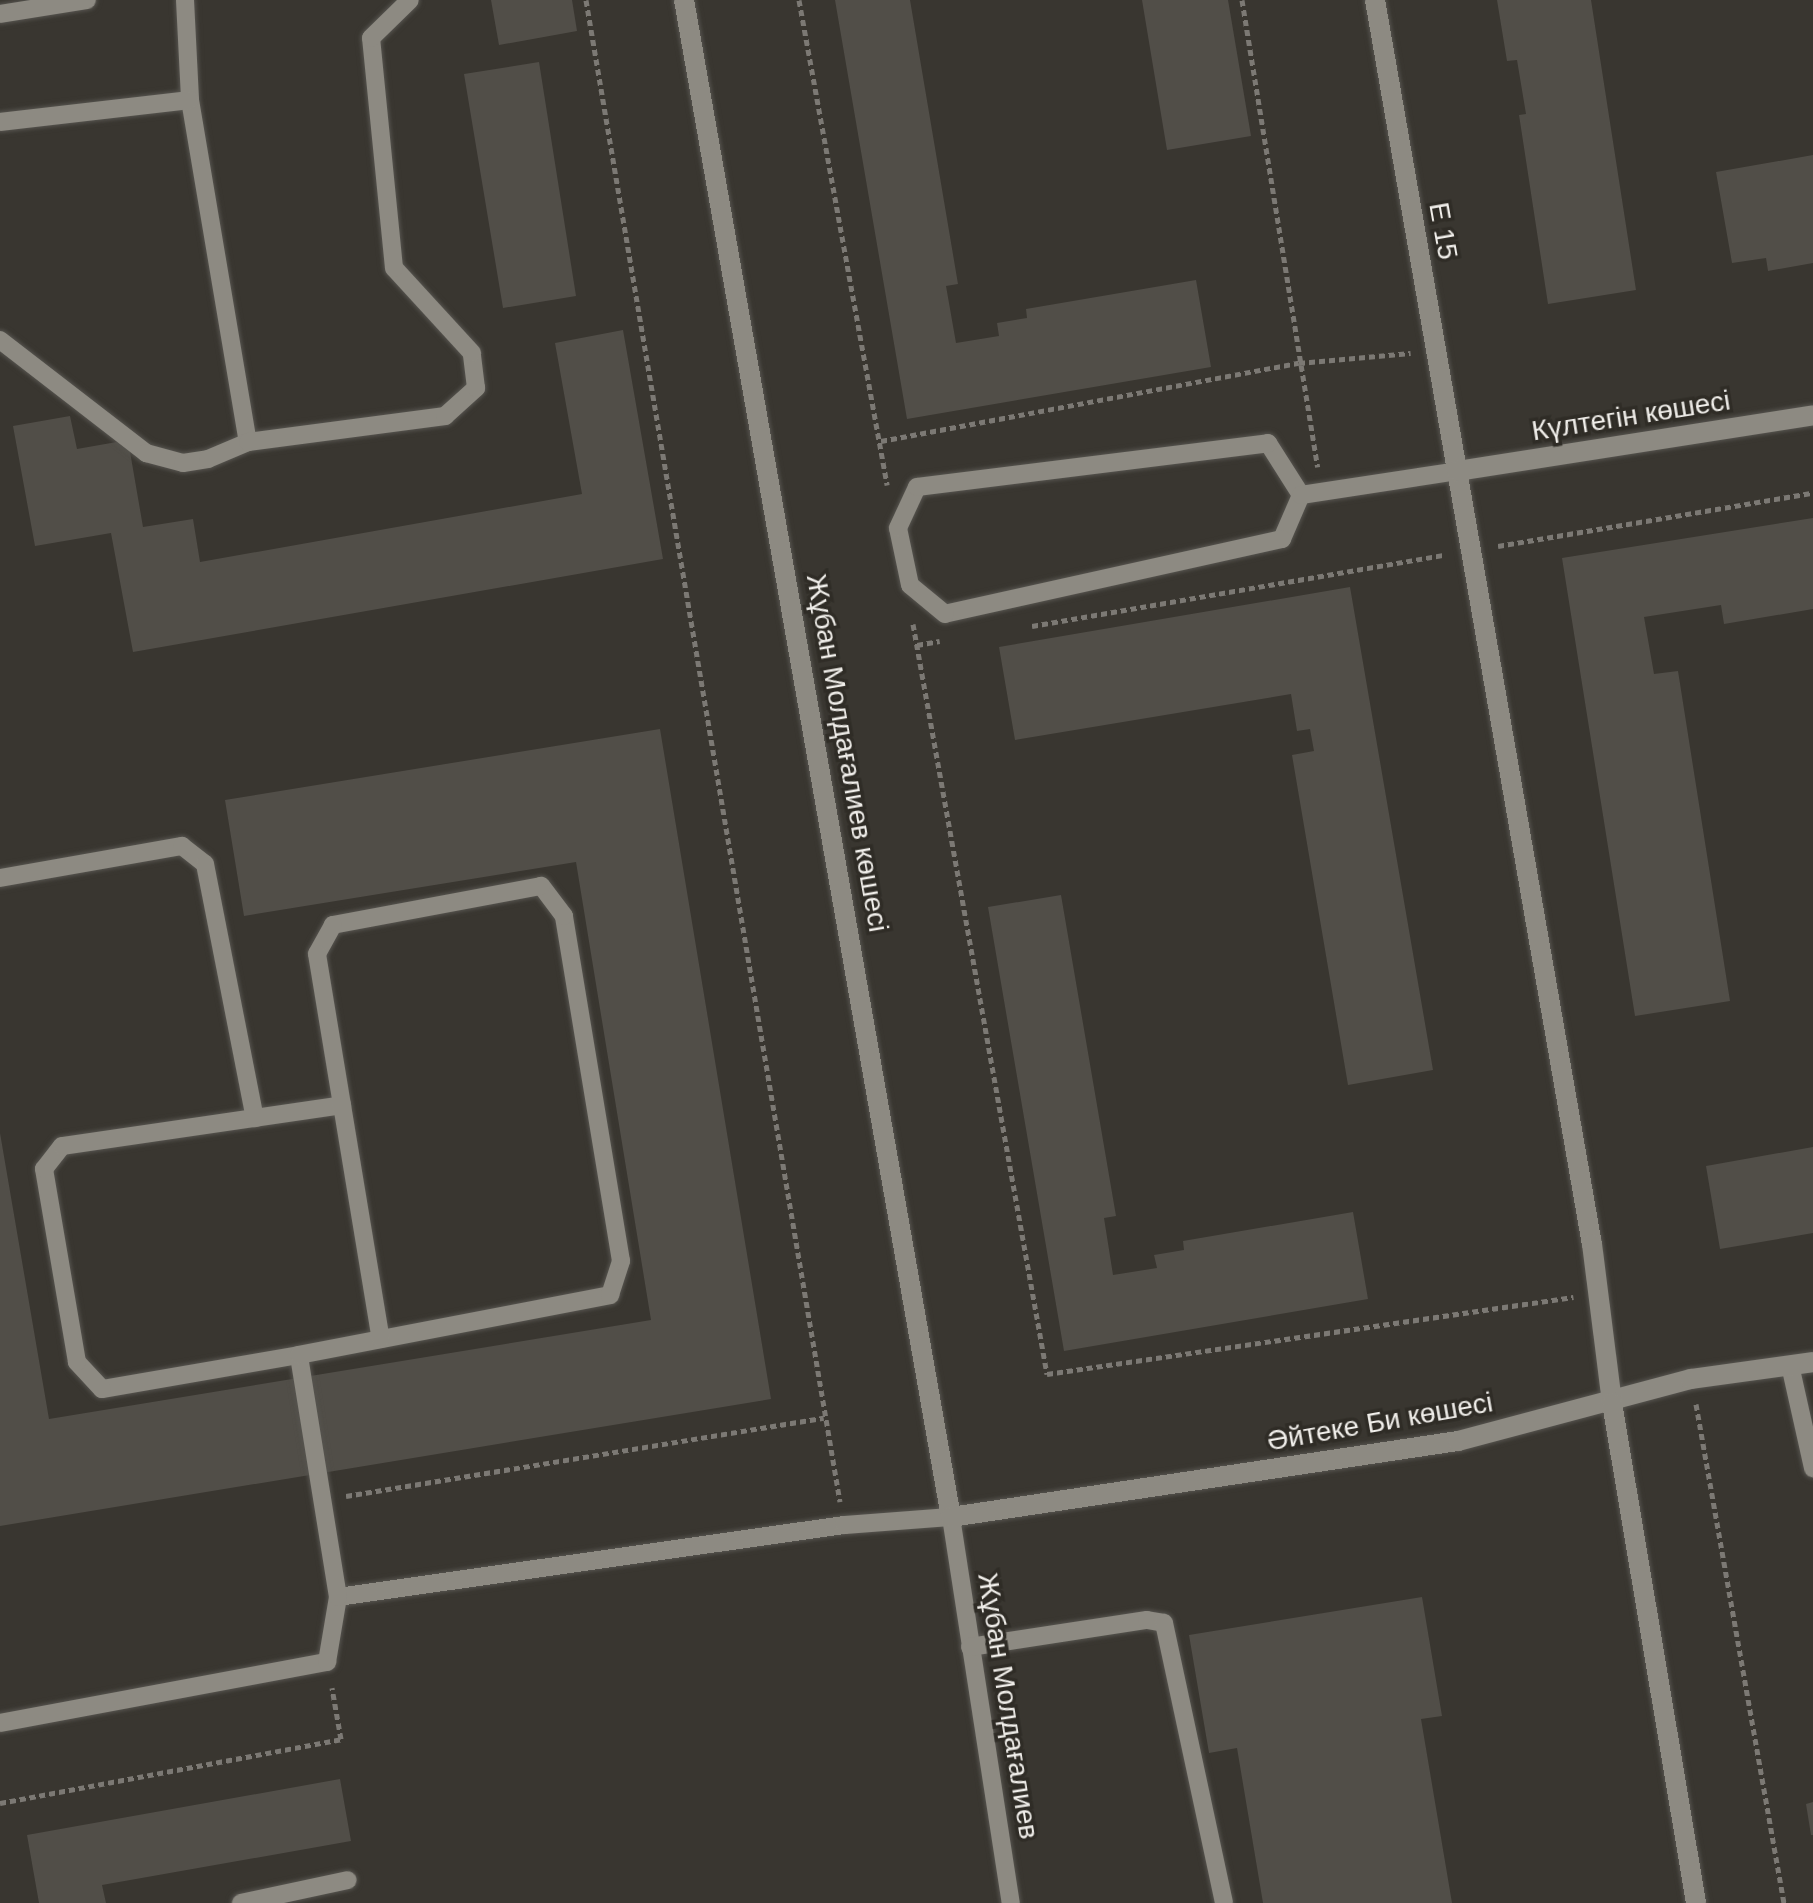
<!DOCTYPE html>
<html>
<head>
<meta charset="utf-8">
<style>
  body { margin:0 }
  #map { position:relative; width:1813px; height:1903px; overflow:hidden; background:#393630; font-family:Helvetica,sans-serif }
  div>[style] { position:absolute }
  .building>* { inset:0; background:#514e48 }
  .path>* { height:5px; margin-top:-2.5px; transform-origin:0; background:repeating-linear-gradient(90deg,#7c7974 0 6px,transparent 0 10px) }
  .roads { filter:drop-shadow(0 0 2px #56544f) drop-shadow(0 0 2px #56544f) }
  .service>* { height:18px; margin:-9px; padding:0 9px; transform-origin:9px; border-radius:9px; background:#8d8a82 }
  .minor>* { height:20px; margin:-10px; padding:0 10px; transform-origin:10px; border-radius:10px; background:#8d8a82 }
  span { translate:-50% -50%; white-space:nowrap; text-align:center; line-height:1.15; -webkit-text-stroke:7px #2f2c26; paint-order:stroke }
  .street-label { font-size:28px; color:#f0eeea }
</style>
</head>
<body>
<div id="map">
  <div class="building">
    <div style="clip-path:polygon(491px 0,572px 0,577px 31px,499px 45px)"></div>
    <div style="clip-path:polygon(835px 0,910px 0,958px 284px,946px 286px,956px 343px,999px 336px,997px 323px,1027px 318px,1026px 309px,1196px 280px,1211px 367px,907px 419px)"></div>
    <div style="clip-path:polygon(1142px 0,1228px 0,1251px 136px,1167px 150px)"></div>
    <div style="clip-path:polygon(1497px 0,1591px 0,1636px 290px,1548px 304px,1519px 115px,1526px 114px,1517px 60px,1507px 61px)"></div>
    <div style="clip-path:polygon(539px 62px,576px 296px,503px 308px,464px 74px)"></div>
    <div style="clip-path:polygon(1813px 155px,1813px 263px,1768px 271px,1766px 258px,1732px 263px,1716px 172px)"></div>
    <div style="clip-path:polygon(623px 330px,663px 559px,133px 652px,111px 533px,35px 546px,13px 426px,70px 416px,77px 449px,128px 440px,143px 527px,193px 519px,200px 562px,582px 494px,555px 343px)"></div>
    <div style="clip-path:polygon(1813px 518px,1813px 609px,1724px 624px,1721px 605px,1644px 617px,1654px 674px,1678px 671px,1730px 1001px,1635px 1016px,1562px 558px)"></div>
    <div style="clip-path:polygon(1350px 587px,1433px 1070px,1348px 1085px,1292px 755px,1314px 751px,1310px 729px,1297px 731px,1291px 694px,1015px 740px,999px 647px)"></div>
    <div style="clip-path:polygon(660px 729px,771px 1399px,0 1526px,0 1133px,49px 1419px,651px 1320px,576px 862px,244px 916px,225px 800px)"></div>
    <div style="clip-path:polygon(1061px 895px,1116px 1216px,1104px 1218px,1113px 1275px,1157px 1268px,1154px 1255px,1184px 1250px,1183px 1241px,1353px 1212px,1368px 1299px,1064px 1351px,988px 907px)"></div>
    <div style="clip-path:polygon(1813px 1147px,1813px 1233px,1720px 1249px,1706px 1166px)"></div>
    <div style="clip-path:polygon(1422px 1597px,1442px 1716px,1421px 1719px,1452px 1903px,1263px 1903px,1237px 1748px,1209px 1753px,1189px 1635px)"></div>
    <div style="clip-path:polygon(340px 1779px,351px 1841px,102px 1885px,106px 1903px,39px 1903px,27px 1835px)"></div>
    <div style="clip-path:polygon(1813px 1802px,1813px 1835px,1811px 1835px,1806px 1804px)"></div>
  </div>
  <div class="path">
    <div style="left:586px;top:0;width:1523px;rotate:80.4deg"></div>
    <div style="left:799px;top:0;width:493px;rotate:79.7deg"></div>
    <div style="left:1242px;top:0;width:473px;rotate:80.8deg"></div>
    <div style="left:881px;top:441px;width:425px;rotate:-10.6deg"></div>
    <div style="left:1299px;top:363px;width:112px;rotate:-5.1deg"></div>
    <div style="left:1498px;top:546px;width:319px;rotate:-9.6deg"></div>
    <div style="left:913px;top:624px;width:762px;rotate:79.87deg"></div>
    <div style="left:1047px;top:1374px;width:532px;rotate:-8.33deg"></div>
    <div style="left:1032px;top:626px;width:418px;rotate:-9.8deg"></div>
    <div style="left:917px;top:645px;width:23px;rotate:-10deg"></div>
    <div style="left:1696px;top:1404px;width:507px;rotate:80deg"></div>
    <div style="left:346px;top:1496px;width:484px;rotate:-9.3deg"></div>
    <div style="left:0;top:1803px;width:347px;rotate:-10.6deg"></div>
    <div style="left:341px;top:1739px;width:52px;rotate:-100deg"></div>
  </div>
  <div class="roads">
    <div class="service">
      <div style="left:185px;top:0;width:100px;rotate:87.1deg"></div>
      <div style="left:190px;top:100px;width:347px;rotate:80.4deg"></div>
      <div style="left:0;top:14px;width:88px;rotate:-9.1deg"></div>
      <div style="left:0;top:122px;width:191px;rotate:-6.6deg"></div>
      <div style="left:0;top:340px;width:185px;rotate:37.7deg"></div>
      <div style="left:146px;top:453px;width:38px;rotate:15deg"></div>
      <div style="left:183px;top:463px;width:25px;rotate:-9deg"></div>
      <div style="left:208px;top:459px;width:43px;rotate:-23deg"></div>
      <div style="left:248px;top:442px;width:199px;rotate:-7.5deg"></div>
      <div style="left:445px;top:416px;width:42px;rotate:-42.1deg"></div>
      <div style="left:476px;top:388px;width:35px;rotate:-97deg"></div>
      <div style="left:472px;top:353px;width:115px;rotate:-132.5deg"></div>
      <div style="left:394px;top:268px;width:231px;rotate:-95.7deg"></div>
      <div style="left:371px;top:38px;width:54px;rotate:-44.3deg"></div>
      <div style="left:1268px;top:443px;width:62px;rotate:57.6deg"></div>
      <div style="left:1301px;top:495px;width:48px;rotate:113.4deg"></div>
      <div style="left:1282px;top:539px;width:345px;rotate:167.5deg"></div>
      <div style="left:945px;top:614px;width:45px;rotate:-140.4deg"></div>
      <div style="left:910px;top:585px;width:58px;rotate:-101.9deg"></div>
      <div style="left:898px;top:528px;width:45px;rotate:-65.1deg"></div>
      <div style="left:917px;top:487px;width:354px;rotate:-7.1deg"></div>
      <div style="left:1301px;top:495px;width:158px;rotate:-8.7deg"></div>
      <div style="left:0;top:878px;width:185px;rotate:-10deg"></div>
      <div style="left:182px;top:846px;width:29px;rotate:38deg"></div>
      <div style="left:205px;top:864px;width:259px;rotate:78.9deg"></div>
      <div style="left:299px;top:1355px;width:200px;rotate:170.2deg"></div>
      <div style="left:102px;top:1389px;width:37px;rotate:-133deg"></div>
      <div style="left:77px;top:1362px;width:196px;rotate:-99.7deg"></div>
      <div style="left:44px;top:1169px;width:29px;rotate:-52deg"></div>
      <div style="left:62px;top:1146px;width:283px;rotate:-8.3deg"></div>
      <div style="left:1790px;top:1365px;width:106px;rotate:77.4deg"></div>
      <div style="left:338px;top:1597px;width:511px;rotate:-8.1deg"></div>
      <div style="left:844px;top:1525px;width:107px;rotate:-4.3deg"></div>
      <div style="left:951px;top:1517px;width:391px;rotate:81.2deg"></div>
      <div style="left:970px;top:1647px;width:179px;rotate:-8.7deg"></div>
      <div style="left:1147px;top:1620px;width:17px;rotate:10deg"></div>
      <div style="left:1164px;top:1623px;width:286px;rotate:77.9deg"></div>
      <div style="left:0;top:1723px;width:333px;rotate:-10.6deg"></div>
      <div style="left:327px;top:1662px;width:66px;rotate:-80.4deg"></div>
      <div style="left:338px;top:1597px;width:245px;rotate:-99.2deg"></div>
      <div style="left:299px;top:1355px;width:317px;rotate:-10.9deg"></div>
      <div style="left:610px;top:1295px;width:36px;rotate:-72deg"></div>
      <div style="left:621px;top:1261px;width:350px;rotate:-99.4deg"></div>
      <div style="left:564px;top:916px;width:38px;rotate:-127deg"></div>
      <div style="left:541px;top:886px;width:212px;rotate:169.4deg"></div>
      <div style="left:333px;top:925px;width:33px;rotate:119deg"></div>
      <div style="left:317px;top:954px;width:390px;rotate:80.6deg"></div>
      <div style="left:241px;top:1903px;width:109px;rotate:-12.1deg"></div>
    </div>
    <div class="minor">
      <div style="left:684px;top:0;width:1540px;rotate:80.02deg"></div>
      <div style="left:951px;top:1517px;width:513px;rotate:-8.53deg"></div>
      <div style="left:1458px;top:1441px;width:241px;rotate:-14.9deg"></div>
      <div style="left:1691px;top:1379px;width:123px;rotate:-7.9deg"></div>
      <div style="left:1375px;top:0;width:1263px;rotate:80.11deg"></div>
      <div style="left:1592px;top:1244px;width:160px;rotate:82.8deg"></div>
      <div style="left:1612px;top:1403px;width:507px;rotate:80.46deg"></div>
      <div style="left:1457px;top:471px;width:360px;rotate:-8.9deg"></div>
    </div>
  </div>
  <div class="street-label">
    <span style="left:1443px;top:231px;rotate:80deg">E 15</span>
    <span style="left:1631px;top:416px;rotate:-9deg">Күлтегін көшесі</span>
    <span style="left:847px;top:753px;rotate:80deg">Жұбан Молдағалиев көшесі</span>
    <span style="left:1380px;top:1422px;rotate:-10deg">Әйтеке Би көшесі</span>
    <span style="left:1008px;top:1706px;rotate:81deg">Жұбан Молдағалиев</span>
  </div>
</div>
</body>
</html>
